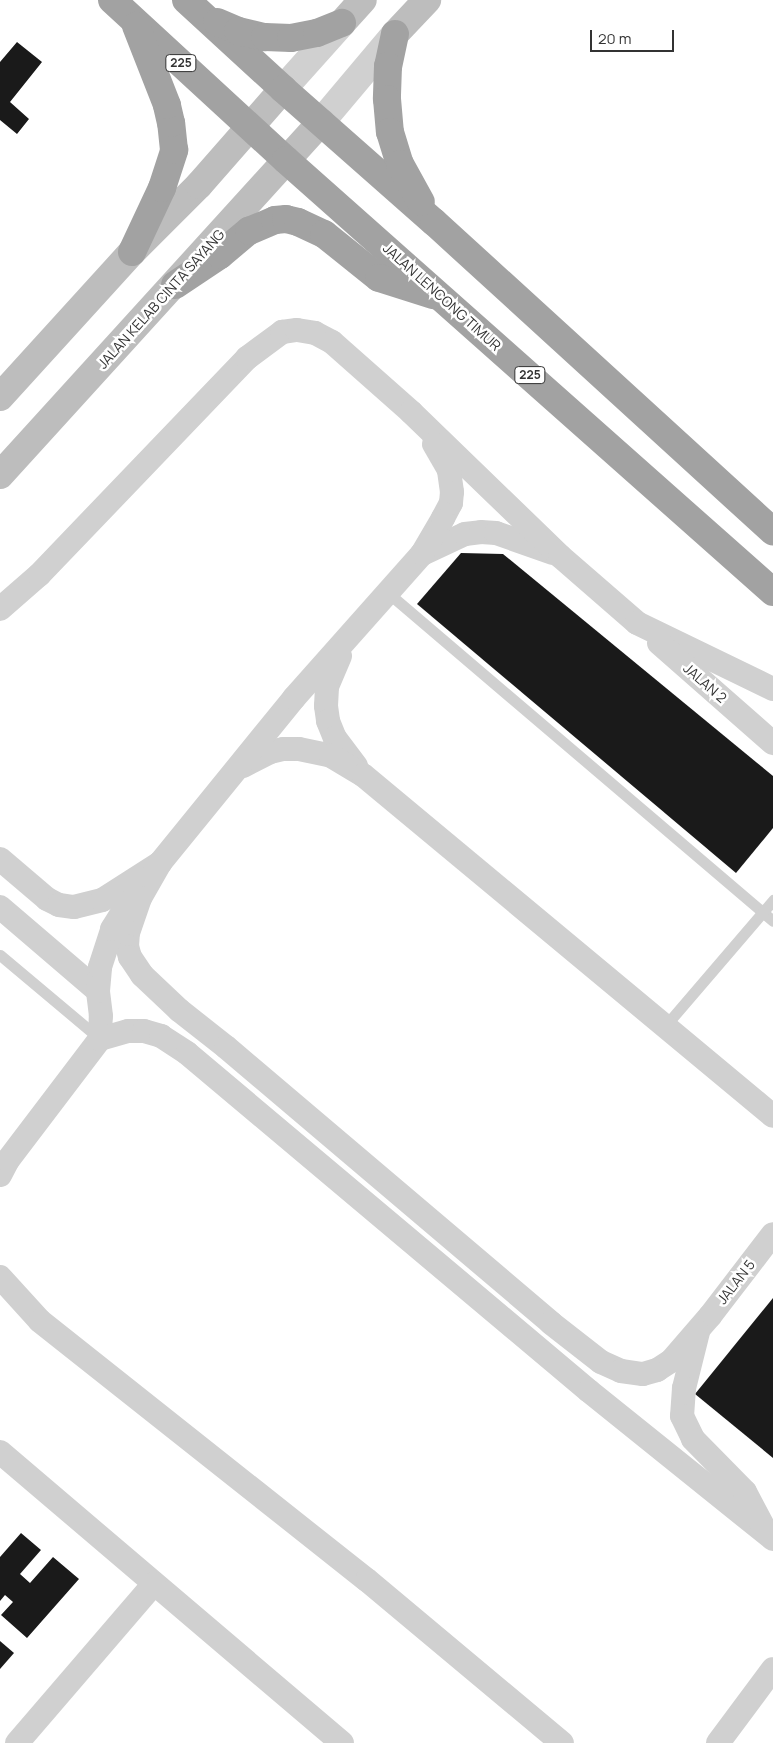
<!DOCTYPE html>
<html>
<head>
<meta charset="utf-8">
<style>
  body { margin:0 }
  #map { position:relative; width:773px; height:1743px; overflow:hidden; background:#fff; font-family:Manrope,sans-serif }
  div>[style] { position:absolute }
  .building>* { inset:0; background:#1a1a1a }
  .service>* { height:11px; margin:-5.5px; padding:0 5.5px; transform-origin:5.5px; border-radius:5.5px; background:#d0d0d0 }
  .minor>* { height:24px; margin:-12px; padding:0 12px; transform-origin:12px; border-radius:12px; background:#d0d0d0 }
  .tertiary>* { height:28px; margin:-14px; padding:0 14px; transform-origin:14px; border-radius:14px; background:#d0d0d0 }
  .secondary>* { height:28px; margin:-14px; padding:0 14px; transform-origin:14px; border-radius:14px; background:#bdbdbd }
  .trunk>* { height:28px; margin:-14px; padding:0 14px; transform-origin:14px; border-radius:14px; background:#a2a2a2 }
  span { translate:-50% -50%; white-space:nowrap; text-align:center; line-height:1.15; -webkit-text-stroke:5px #fff; paint-order:stroke }
  .shield-label span { padding:1px 4px; background:#fff; border:1px solid; border-radius:4px; -webkit-text-stroke-width:0 }
  .shield-label { font-size:12px; color:#333; font-weight:700 }
  .street-label { font-size:14px; color:#333 }
  .scale { position:absolute; left:590px; top:30px; width:84px; height:22px; box-sizing:border-box; border:2px solid #333; border-top:0; padding-left:6px; font-size:15px; line-height:18px; white-space:nowrap; color:#333; -webkit-text-stroke:4px #fff; paint-order:stroke }
</style>
</head>
<body>
<div id="map">
  <div class="building">
    <div style="clip-path:polygon(17px 42px,42px 62px,10px 102px,29px 119px,17px 134px,0 120px,0 62px)"></div>
    <div style="clip-path:polygon(461px 553px,503px 554px,773px 776px,773px 828px,736px 873px,417px 604px)"></div>
    <div style="clip-path:polygon(773px 1298px,773px 1458px,695px 1394px)"></div>
    <div style="clip-path:polygon(21px 1533px,41px 1550px,20px 1574px,30px 1583px,53px 1557px,79px 1579px,27px 1638px,1px 1615px,13px 1602px,5px 1595px,0 1601px,0 1557px)"></div>
    <div style="clip-path:polygon(0 1641px,14px 1653px,0 1669px)"></div>
  </div>
  <div class="service">
    <div style="left:387px;top:592px;width:507px;rotate:40.44deg"></div>
    <div style="left:0;top:955px;width:131px;rotate:40deg"></div>
    <div style="left:666px;top:1025px;width:165px;rotate:-49.4deg"></div>
  </div>
  <div class="minor">
    <div style="left:422px;top:554px;width:47px;rotate:-24.9deg"></div>
    <div style="left:465px;top:534px;width:16px;rotate:-7deg"></div>
    <div style="left:481px;top:532px;width:15px;rotate:4deg"></div>
    <div style="left:496px;top:533px;width:60px;rotate:19.3deg"></div>
    <div style="left:0;top:609px;width:52px;rotate:-41.1deg"></div>
    <div style="left:39px;top:575px;width:301px;rotate:-46.2deg"></div>
    <div style="left:247px;top:358px;width:44px;rotate:-36.6deg"></div>
    <div style="left:282px;top:332px;width:15px;rotate:-8deg"></div>
    <div style="left:297px;top:330px;width:18px;rotate:9deg"></div>
    <div style="left:315px;top:333px;width:19px;rotate:28deg"></div>
    <div style="left:332px;top:342px;width:106px;rotate:41.5deg"></div>
    <div style="left:411px;top:412px;width:207px;rotate:44deg"></div>
    <div style="left:560px;top:556px;width:102px;rotate:41deg"></div>
    <div style="left:637px;top:623px;width:151px;rotate:25.9deg"></div>
    <div style="left:659px;top:643px;width:152px;rotate:41.3deg"></div>
    <div style="left:340px;top:656px;width:34px;rotate:113deg"></div>
    <div style="left:327px;top:687px;width:19px;rotate:93deg"></div>
    <div style="left:326px;top:706px;width:15px;rotate:82deg"></div>
    <div style="left:328px;top:721px;width:18px;rotate:68deg"></div>
    <div style="left:335px;top:738px;width:35px;rotate:53deg"></div>
    <div style="left:243px;top:766px;width:30px;rotate:-27deg"></div>
    <div style="left:270px;top:752px;width:13px;rotate:-13deg"></div>
    <div style="left:283px;top:749px;width:16px"></div>
    <div style="left:299px;top:749px;width:33px;rotate:12deg"></div>
    <div style="left:331px;top:756px;width:37px;rotate:31deg"></div>
    <div style="left:363px;top:775px;width:533px;rotate:39.75deg"></div>
    <div style="left:0;top:859px;width:62px;rotate:40.4deg"></div>
    <div style="left:47px;top:899px;width:13px;rotate:27deg"></div>
    <div style="left:59px;top:905px;width:15px;rotate:8deg"></div>
    <div style="left:74px;top:907px;width:29px;rotate:-14deg"></div>
    <div style="left:102px;top:900px;width:69px;rotate:-32.5deg"></div>
    <div style="left:160px;top:863px;width:213px;rotate:-50.9deg"></div>
    <div style="left:294px;top:698px;width:193px;rotate:-48.4deg"></div>
    <div style="left:422px;top:554px;width:42px;rotate:-59.7deg"></div>
    <div style="left:443px;top:518px;width:17px;rotate:-62deg"></div>
    <div style="left:451px;top:503px;width:11px;rotate:-85deg"></div>
    <div style="left:452px;top:492px;width:22px;rotate:-98deg"></div>
    <div style="left:449px;top:470px;width:30px;rotate:-120deg"></div>
    <div style="left:160px;top:863px;width:40px;rotate:119.7deg"></div>
    <div style="left:140px;top:898px;width:36px;rotate:109deg"></div>
    <div style="left:128px;top:932px;width:14px;rotate:94deg"></div>
    <div style="left:127px;top:946px;width:11px;rotate:75deg"></div>
    <div style="left:130px;top:957px;width:22px;rotate:56deg"></div>
    <div style="left:142px;top:975px;width:51px;rotate:43.4deg"></div>
    <div style="left:179px;top:1010px;width:60px;rotate:38.2deg"></div>
    <div style="left:226px;top:1047px;width:426px;rotate:40.3deg"></div>
    <div style="left:551px;top:1323px;width:63px;rotate:38deg"></div>
    <div style="left:601px;top:1362px;width:22px;rotate:24deg"></div>
    <div style="left:621px;top:1371px;width:22px;rotate:8deg"></div>
    <div style="left:643px;top:1374px;width:15px;rotate:-16deg"></div>
    <div style="left:657px;top:1370px;width:17px;rotate:-33deg"></div>
    <div style="left:671px;top:1361px;width:60px;rotate:-49.1deg"></div>
    <div style="left:710px;top:1316px;width:103px;rotate:-52.5deg"></div>
    <div style="left:0;top:907px;width:129px;rotate:40.6deg"></div>
    <div style="left:100px;top:1039px;width:23px;rotate:-88deg"></div>
    <div style="left:101px;top:1016px;width:25px;rotate:-97deg"></div>
    <div style="left:98px;top:991px;width:24px;rotate:-85deg"></div>
    <div style="left:100px;top:967px;width:40px;rotate:-72deg"></div>
    <div style="left:112px;top:929px;width:32px;rotate:-58deg"></div>
    <div style="left:0;top:1175px;width:17px;rotate:-62deg"></div>
    <div style="left:8px;top:1160px;width:152px;rotate:-52.8deg"></div>
    <div style="left:100px;top:1039px;width:29px;rotate:-16deg"></div>
    <div style="left:128px;top:1031px;width:16px"></div>
    <div style="left:144px;top:1031px;width:18px;rotate:16deg"></div>
    <div style="left:161px;top:1036px;width:31px;rotate:33deg"></div>
    <div style="left:187px;top:1053px;width:525px;rotate:40.06deg"></div>
    <div style="left:589px;top:1391px;width:236px;rotate:38.8deg"></div>
    <div style="left:0;top:1277px;width:59px;rotate:47.7deg"></div>
    <div style="left:40px;top:1321px;width:417px;rotate:38.4deg"></div>
    <div style="left:367px;top:1580px;width:254px;rotate:39.9deg"></div>
    <div style="left:698px;top:1332px;width:58px;rotate:104deg"></div>
    <div style="left:684px;top:1388px;width:28px;rotate:94deg"></div>
    <div style="left:682px;top:1416px;width:25px;rotate:64deg"></div>
    <div style="left:693px;top:1439px;width:74px;rotate:45.5deg"></div>
    <div style="left:745px;top:1492px;width:36px;rotate:62deg"></div>
    <div style="left:0;top:1452px;width:449px;rotate:40.4deg"></div>
    <div style="left:17px;top:1743px;width:210px;rotate:-49.3deg"></div>
    <div style="left:718px;top:1743px;width:92px;rotate:-53.4deg"></div>
  </div>
  <div class="tertiary">
    <div style="left:283px;top:89px;width:89px;rotate:-48.2deg"></div>
    <div style="left:321px;top:122px;width:115px;rotate:-49.9deg"></div>
  </div>
  <div class="secondary">
    <div style="left:342px;top:23px;width:31px;rotate:-48deg"></div>
    <div style="left:395px;top:34px;width:47px;rotate:-46.7deg"></div>
    <div style="left:0;top:397px;width:196px;rotate:-47.7deg"></div>
    <div style="left:132px;top:252px;width:95px;rotate:-45deg"></div>
    <div style="left:199px;top:185px;width:128px;rotate:-48.8deg"></div>
    <div style="left:0;top:475px;width:477px;rotate:-47.7deg"></div>
  </div>
  <div class="trunk">
    <div style="left:112px;top:0;width:236px;rotate:42.6deg"></div>
    <div style="left:286px;top:160px;width:651px;rotate:41.58deg"></div>
    <div style="left:186px;top:0;width:132px;rotate:42.5deg"></div>
    <div style="left:283px;top:89px;width:201px;rotate:41.4deg"></div>
    <div style="left:434px;top:222px;width:459px;rotate:42.4deg"></div>
    <div style="left:217px;top:22px;width:23px;rotate:23deg"></div>
    <div style="left:238px;top:31px;width:28px;rotate:13deg"></div>
    <div style="left:265px;top:37px;width:26px;rotate:2deg"></div>
    <div style="left:291px;top:38px;width:26px;rotate:-11deg"></div>
    <div style="left:317px;top:33px;width:27px;rotate:-22deg"></div>
    <div style="left:395px;top:34px;width:33px;rotate:102deg"></div>
    <div style="left:388px;top:66px;width:33px;rotate:92deg"></div>
    <div style="left:387px;top:99px;width:33px;rotate:85deg"></div>
    <div style="left:390px;top:132px;width:34px;rotate:73deg"></div>
    <div style="left:400px;top:164px;width:43px;rotate:61.1deg"></div>
    <div style="left:132px;top:252px;width:71px;rotate:-64.9deg"></div>
    <div style="left:162px;top:188px;width:40px;rotate:-72deg"></div>
    <div style="left:174px;top:150px;width:27px;rotate:-96deg"></div>
    <div style="left:171px;top:123px;width:18px;rotate:-103deg"></div>
    <div style="left:167px;top:105px;width:85px;rotate:-111.4deg"></div>
    <div style="left:175px;top:285px;width:54px;rotate:-33.7deg"></div>
    <div style="left:220px;top:255px;width:38px;rotate:-40deg"></div>
    <div style="left:249px;top:231px;width:28px;rotate:-23deg"></div>
    <div style="left:275px;top:220px;width:11px;rotate:-5deg"></div>
    <div style="left:286px;top:219px;width:12px;rotate:14deg"></div>
    <div style="left:298px;top:222px;width:29px;rotate:25deg"></div>
    <div style="left:324px;top:234px;width:70px;rotate:38.7deg"></div>
    <div style="left:379px;top:278px;width:57px;rotate:17.5deg"></div>
  </div>
  <div class="shield-label">
    <span style="left:181px;top:63px">225</span>
    <span style="left:530px;top:375px">225</span>
  </div>
  <div class="street-label">
    <span style="left:442px;top:297px;rotate:42deg">JALAN LENCONG TIMUR</span>
    <span style="left:161px;top:299px;rotate:-48deg">JALAN KELAB CINTA SAYANG</span>
    <span style="left:705px;top:683px;rotate:41deg">JALAN 2</span>
    <span style="left:736px;top:1282px;rotate:-52deg">JALAN 5</span>
  </div>
  <div class="scale">20 m</div>
</div>
</body>
</html>
